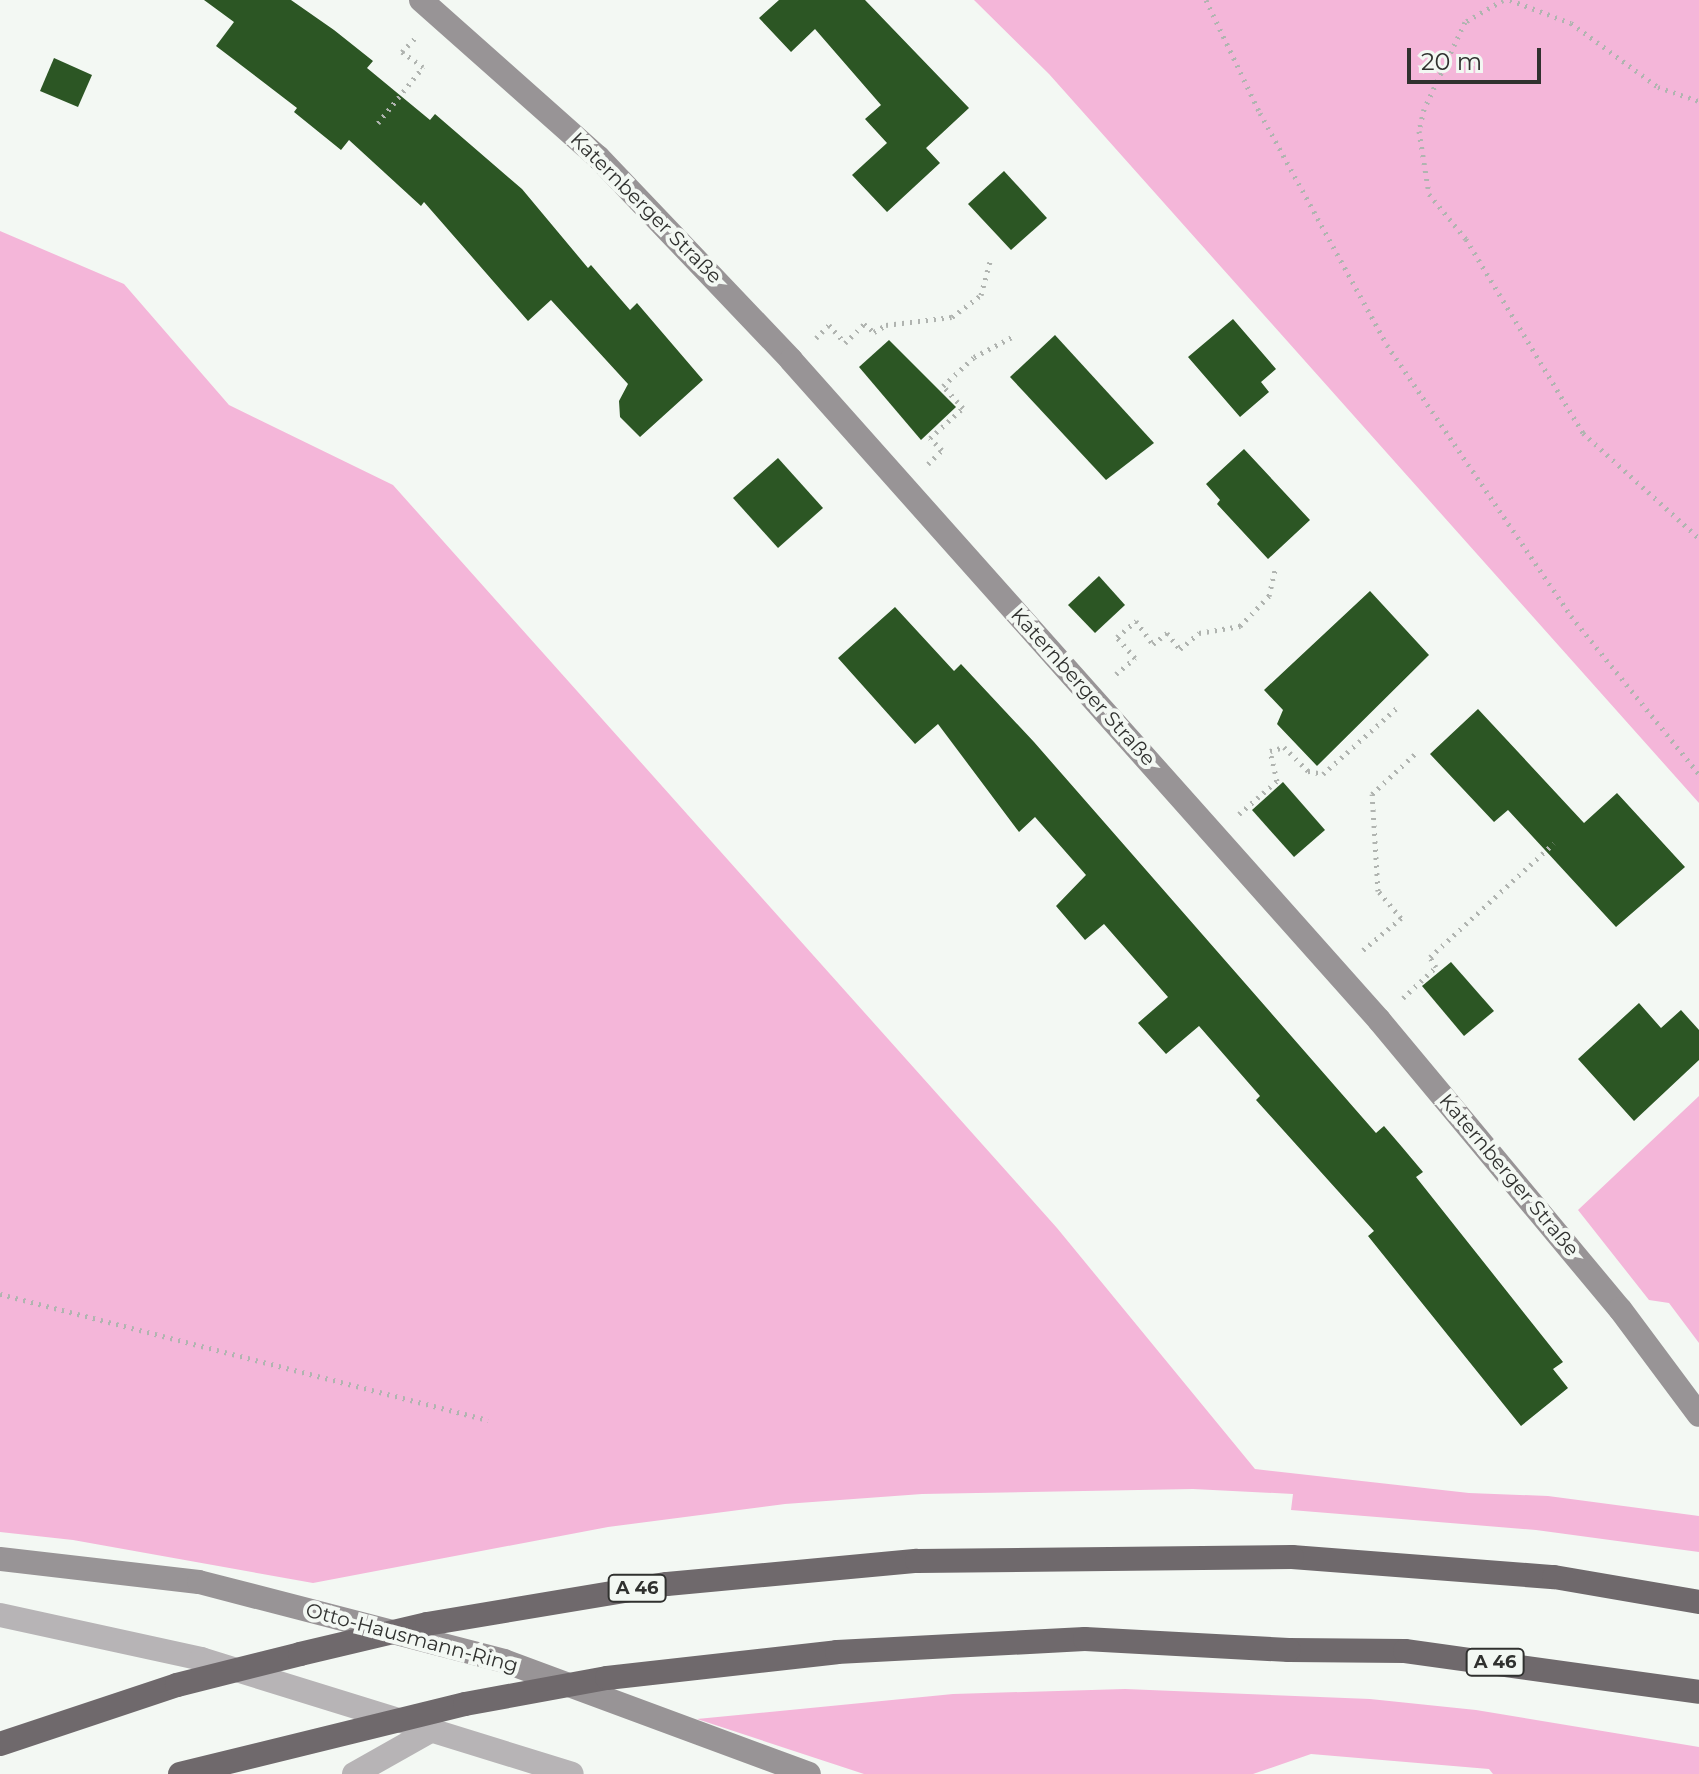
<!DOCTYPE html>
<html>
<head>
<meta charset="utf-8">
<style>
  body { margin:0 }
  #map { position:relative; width:1699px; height:1774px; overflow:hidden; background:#f3f8f3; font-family:Montserrat,sans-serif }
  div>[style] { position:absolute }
  .green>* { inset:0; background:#f4b6d9 }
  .building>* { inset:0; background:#2c5624 }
  .path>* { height:5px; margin-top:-2.5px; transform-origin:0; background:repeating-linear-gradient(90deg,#b0b4b0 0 2px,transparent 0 8px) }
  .street>* { height:24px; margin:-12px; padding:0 12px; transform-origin:12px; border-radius:12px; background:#b7b4b6 }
  .secondary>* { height:24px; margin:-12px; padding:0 12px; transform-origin:12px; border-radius:12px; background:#989496 }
  .highway>* { height:24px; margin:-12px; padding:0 12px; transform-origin:12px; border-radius:12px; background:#6f696c }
  .highway-bridge>* { height:24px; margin:-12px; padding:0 12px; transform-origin:12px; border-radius:12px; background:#6f696c }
  span { translate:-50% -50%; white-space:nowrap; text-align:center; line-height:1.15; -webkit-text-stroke:8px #f3f8f3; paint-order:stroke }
  .shield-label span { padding:2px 6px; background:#f3f8f3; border:2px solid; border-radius:6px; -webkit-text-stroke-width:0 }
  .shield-label { font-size:18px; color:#30312f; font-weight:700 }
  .street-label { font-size:20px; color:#30312f }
  .scale { position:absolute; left:1407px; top:48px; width:134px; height:36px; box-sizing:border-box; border:4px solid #30312f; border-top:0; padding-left:10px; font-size:24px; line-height:28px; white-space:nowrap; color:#30312f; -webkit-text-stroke:6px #f3f8f3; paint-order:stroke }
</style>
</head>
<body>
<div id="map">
  <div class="green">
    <div style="clip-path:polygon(974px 0,1699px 0,1699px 803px,1049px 74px)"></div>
    <div style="clip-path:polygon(0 231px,124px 284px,229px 405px,393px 485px,1057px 1228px,1255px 1469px,1469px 1493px,1548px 1496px,1699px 1516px,1699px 1552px,1536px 1530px,1291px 1510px,1293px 1494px,1193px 1489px,922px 1494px,785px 1504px,608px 1527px,313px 1583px,73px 1540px,0 1532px)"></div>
    <div style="clip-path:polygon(1699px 1096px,1699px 1343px,1669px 1303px,1649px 1300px,1578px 1210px)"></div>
    <div style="clip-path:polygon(1125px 1689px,1370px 1699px,1476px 1710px,1699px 1747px,1699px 1774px,1493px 1774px,1489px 1769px,1311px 1754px,1253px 1774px,864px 1774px,697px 1719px,953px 1694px)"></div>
  </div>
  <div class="building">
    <div style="clip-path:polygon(204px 0,291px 0,334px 30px,373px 61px,367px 68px,430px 120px,435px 114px,522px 189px,588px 268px,591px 265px,630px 310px,637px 303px,703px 380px,640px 437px,620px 417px,619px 401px,628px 384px,551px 300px,528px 321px,424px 202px,421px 206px,349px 140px,341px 150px,294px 112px,297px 108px,216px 46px,234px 22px)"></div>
    <div style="clip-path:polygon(779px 0,865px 0,969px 108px,926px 148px,940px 163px,887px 212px,852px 175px,887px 143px,865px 119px,881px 105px,815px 29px,791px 52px,759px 18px)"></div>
    <div style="clip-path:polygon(54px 58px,92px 75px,78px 107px,40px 91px)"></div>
    <div style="clip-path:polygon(1004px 171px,1047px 218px,1011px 250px,968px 204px)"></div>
    <div style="clip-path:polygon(1233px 319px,1276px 369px,1261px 382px,1269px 392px,1240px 417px,1188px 357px)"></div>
    <div style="clip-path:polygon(1055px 335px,1154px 443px,1106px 480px,1010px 377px)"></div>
    <div style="clip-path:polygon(889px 340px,956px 407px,921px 440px,859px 367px)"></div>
    <div style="clip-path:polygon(1244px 449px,1310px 520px,1268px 559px,1217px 504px,1220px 500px,1206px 484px)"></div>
    <div style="clip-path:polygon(778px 458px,823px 508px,778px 548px,733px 498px)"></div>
    <div style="clip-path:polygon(1099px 576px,1125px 605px,1095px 633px,1068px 605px)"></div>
    <div style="clip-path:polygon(1370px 591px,1429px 655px,1317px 766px,1277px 724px,1283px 710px,1264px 690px)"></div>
    <div style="clip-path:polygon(895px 607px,954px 671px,961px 664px,1034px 742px,1376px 1133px,1384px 1126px,1402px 1147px,1423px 1172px,1416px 1177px,1563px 1362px,1553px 1369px,1568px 1388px,1521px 1426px,1368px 1236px,1374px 1231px,1256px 1100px,1260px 1096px,1199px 1026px,1166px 1054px,1138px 1023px,1168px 997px,1104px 924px,1085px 940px,1056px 906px,1086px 875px,1035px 817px,1019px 832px,938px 724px,915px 744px,838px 658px)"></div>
    <div style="clip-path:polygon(1478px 709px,1584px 823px,1617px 793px,1685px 867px,1616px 927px,1508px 810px,1494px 822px,1430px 754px)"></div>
    <div style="clip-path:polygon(1283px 782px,1325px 830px,1294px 857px,1252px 810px)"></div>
    <div style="clip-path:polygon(1451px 962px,1494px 1011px,1464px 1036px,1422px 986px)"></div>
    <div style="clip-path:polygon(1639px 1003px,1661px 1028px,1681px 1010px,1699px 1030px,1699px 1060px,1634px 1121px,1578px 1059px)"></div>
  </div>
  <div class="path">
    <div style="left:1206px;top:0;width:125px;rotate:64.5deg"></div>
    <div style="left:1260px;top:113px;width:264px;rotate:61.3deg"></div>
    <div style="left:1387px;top:345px;width:328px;rotate:55.8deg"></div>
    <div style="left:1571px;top:616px;width:203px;rotate:51deg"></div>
    <div style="left:1503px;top:0;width:44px;rotate:149.9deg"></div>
    <div style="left:1465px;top:22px;width:96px;rotate:115.2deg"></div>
    <div style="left:1424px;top:109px;width:23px;rotate:103deg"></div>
    <div style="left:1419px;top:131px;width:64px;rotate:81deg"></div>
    <div style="left:1429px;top:194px;width:58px;rotate:50.6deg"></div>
    <div style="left:1466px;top:239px;width:227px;rotate:58.9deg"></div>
    <div style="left:1583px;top:433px;width:156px;rotate:42.2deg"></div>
    <div style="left:1510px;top:0;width:65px;rotate:20.7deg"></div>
    <div style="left:1571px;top:23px;width:108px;rotate:36.3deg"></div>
    <div style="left:1658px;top:87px;width:43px;rotate:18.9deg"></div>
    <div style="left:378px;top:123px;width:72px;rotate:-51.2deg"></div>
    <div style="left:423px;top:67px;width:26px;rotate:-144deg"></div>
    <div style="left:402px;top:52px;width:19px;rotate:-47deg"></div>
    <div style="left:816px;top:338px;width:18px;rotate:-45deg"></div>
    <div style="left:829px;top:325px;width:24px;rotate:48deg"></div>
    <div style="left:845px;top:343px;width:27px;rotate:-45deg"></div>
    <div style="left:864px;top:324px;width:13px;rotate:39deg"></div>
    <div style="left:874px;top:332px;width:14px;rotate:-30deg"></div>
    <div style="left:886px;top:325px;width:66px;rotate:-6.9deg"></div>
    <div style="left:952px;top:317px;width:36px;rotate:-37deg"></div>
    <div style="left:981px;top:295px;width:35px;rotate:-75deg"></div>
    <div style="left:928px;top:464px;width:20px;rotate:-45deg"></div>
    <div style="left:942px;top:450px;width:17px;rotate:-135deg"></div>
    <div style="left:930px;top:438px;width:45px;rotate:-42.3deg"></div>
    <div style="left:963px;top:408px;width:30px;rotate:-132deg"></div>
    <div style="left:943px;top:386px;width:42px;rotate:-43.1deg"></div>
    <div style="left:974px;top:357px;width:43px;rotate:-27.8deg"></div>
    <div style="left:1116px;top:674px;width:25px;rotate:-40deg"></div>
    <div style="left:1135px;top:658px;width:28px;rotate:-131deg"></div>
    <div style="left:1117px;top:637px;width:25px;rotate:-40deg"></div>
    <div style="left:1136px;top:621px;width:29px;rotate:54deg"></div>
    <div style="left:1153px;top:644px;width:18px;rotate:-38deg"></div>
    <div style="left:1167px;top:633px;width:21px;rotate:51deg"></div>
    <div style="left:1180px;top:649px;width:25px;rotate:-40deg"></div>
    <div style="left:1199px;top:633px;width:42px;rotate:-9.7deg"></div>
    <div style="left:1240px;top:626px;width:42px;rotate:-46deg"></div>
    <div style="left:1269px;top:596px;width:31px;rotate:-77deg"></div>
    <div style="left:1239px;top:814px;width:50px;rotate:-41deg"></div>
    <div style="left:1277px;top:781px;width:31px;rotate:-103deg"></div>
    <div style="left:1270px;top:751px;width:15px;rotate:-16deg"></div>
    <div style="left:1284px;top:747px;width:34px;rotate:45deg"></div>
    <div style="left:1308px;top:771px;width:15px;rotate:11deg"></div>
    <div style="left:1323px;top:774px;width:101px;rotate:-41.8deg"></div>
    <div style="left:1363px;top:950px;width:50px;rotate:-40.1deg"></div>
    <div style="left:1401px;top:918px;width:35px;rotate:-130deg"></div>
    <div style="left:1378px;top:891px;width:97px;rotate:-93.5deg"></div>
    <div style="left:1372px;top:794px;width:62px;rotate:-43deg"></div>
    <div style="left:1403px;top:998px;width:45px;rotate:-43.2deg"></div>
    <div style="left:1436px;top:967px;width:12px;rotate:-121deg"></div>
    <div style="left:1430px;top:957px;width:168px;rotate:-42.6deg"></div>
    <div style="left:0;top:1294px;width:504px;rotate:14.48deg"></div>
  </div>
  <div class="street">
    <div style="left:0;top:1615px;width:206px;rotate:12.3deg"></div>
    <div style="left:201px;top:1659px;width:388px;rotate:17.2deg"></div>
    <div style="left:354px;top:1774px;width:90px;rotate:-29.4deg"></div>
  </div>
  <div class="secondary">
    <div style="left:421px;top:0;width:237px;rotate:41.6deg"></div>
    <div style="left:598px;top:157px;width:280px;rotate:46.4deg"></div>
    <div style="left:791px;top:360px;width:884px;rotate:48.3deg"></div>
    <div style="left:1379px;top:1020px;width:376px;rotate:50.2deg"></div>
    <div style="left:1620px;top:1309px;width:132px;rotate:53.3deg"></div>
    <div style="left:0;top:1559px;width:200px;rotate:6.6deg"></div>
    <div style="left:199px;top:1582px;width:315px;rotate:14.5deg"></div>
    <div style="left:504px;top:1661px;width:325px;rotate:20.3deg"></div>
  </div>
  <div class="highway">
    <div style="left:1292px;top:1557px;width:263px;rotate:4.4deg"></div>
    <div style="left:1554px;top:1577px;width:147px;rotate:9.8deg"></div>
    <div style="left:1289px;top:1650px;width:116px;rotate:0.5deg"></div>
    <div style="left:1405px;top:1651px;width:297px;rotate:7.9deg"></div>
  </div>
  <div class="highway-bridge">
    <div style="left:0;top:1744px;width:187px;rotate:-18.4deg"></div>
    <div style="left:177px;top:1685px;width:127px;rotate:-14.1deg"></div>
    <div style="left:300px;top:1654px;width:130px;rotate:-13.3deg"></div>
    <div style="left:427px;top:1624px;width:243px;rotate:-9.5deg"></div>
    <div style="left:667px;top:1584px;width:251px;rotate:-5.3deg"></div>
    <div style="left:917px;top:1561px;width:375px;rotate:-0.6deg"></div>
    <div style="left:180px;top:1774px;width:293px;rotate:-13.8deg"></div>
    <div style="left:465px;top:1704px;width:144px;rotate:-10.4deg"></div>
    <div style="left:607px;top:1678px;width:231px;rotate:-6.4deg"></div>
    <div style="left:837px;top:1652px;width:248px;rotate:-3deg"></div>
    <div style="left:1085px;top:1639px;width:204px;rotate:3.1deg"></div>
  </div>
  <div class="shield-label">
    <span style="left:637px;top:1588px">A 46</span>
    <span style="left:1495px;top:1662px">A 46</span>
  </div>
  <div class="street-label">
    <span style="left:646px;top:208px;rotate:45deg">Katernberger Straße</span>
    <span style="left:1083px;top:687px;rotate:48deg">Katernberger Straße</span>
    <span style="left:1509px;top:1175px;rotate:50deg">Katernberger Straße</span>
    <span style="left:412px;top:1638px;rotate:15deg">Otto-Hausmann-Ring</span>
  </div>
  <div class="scale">20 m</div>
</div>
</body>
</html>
